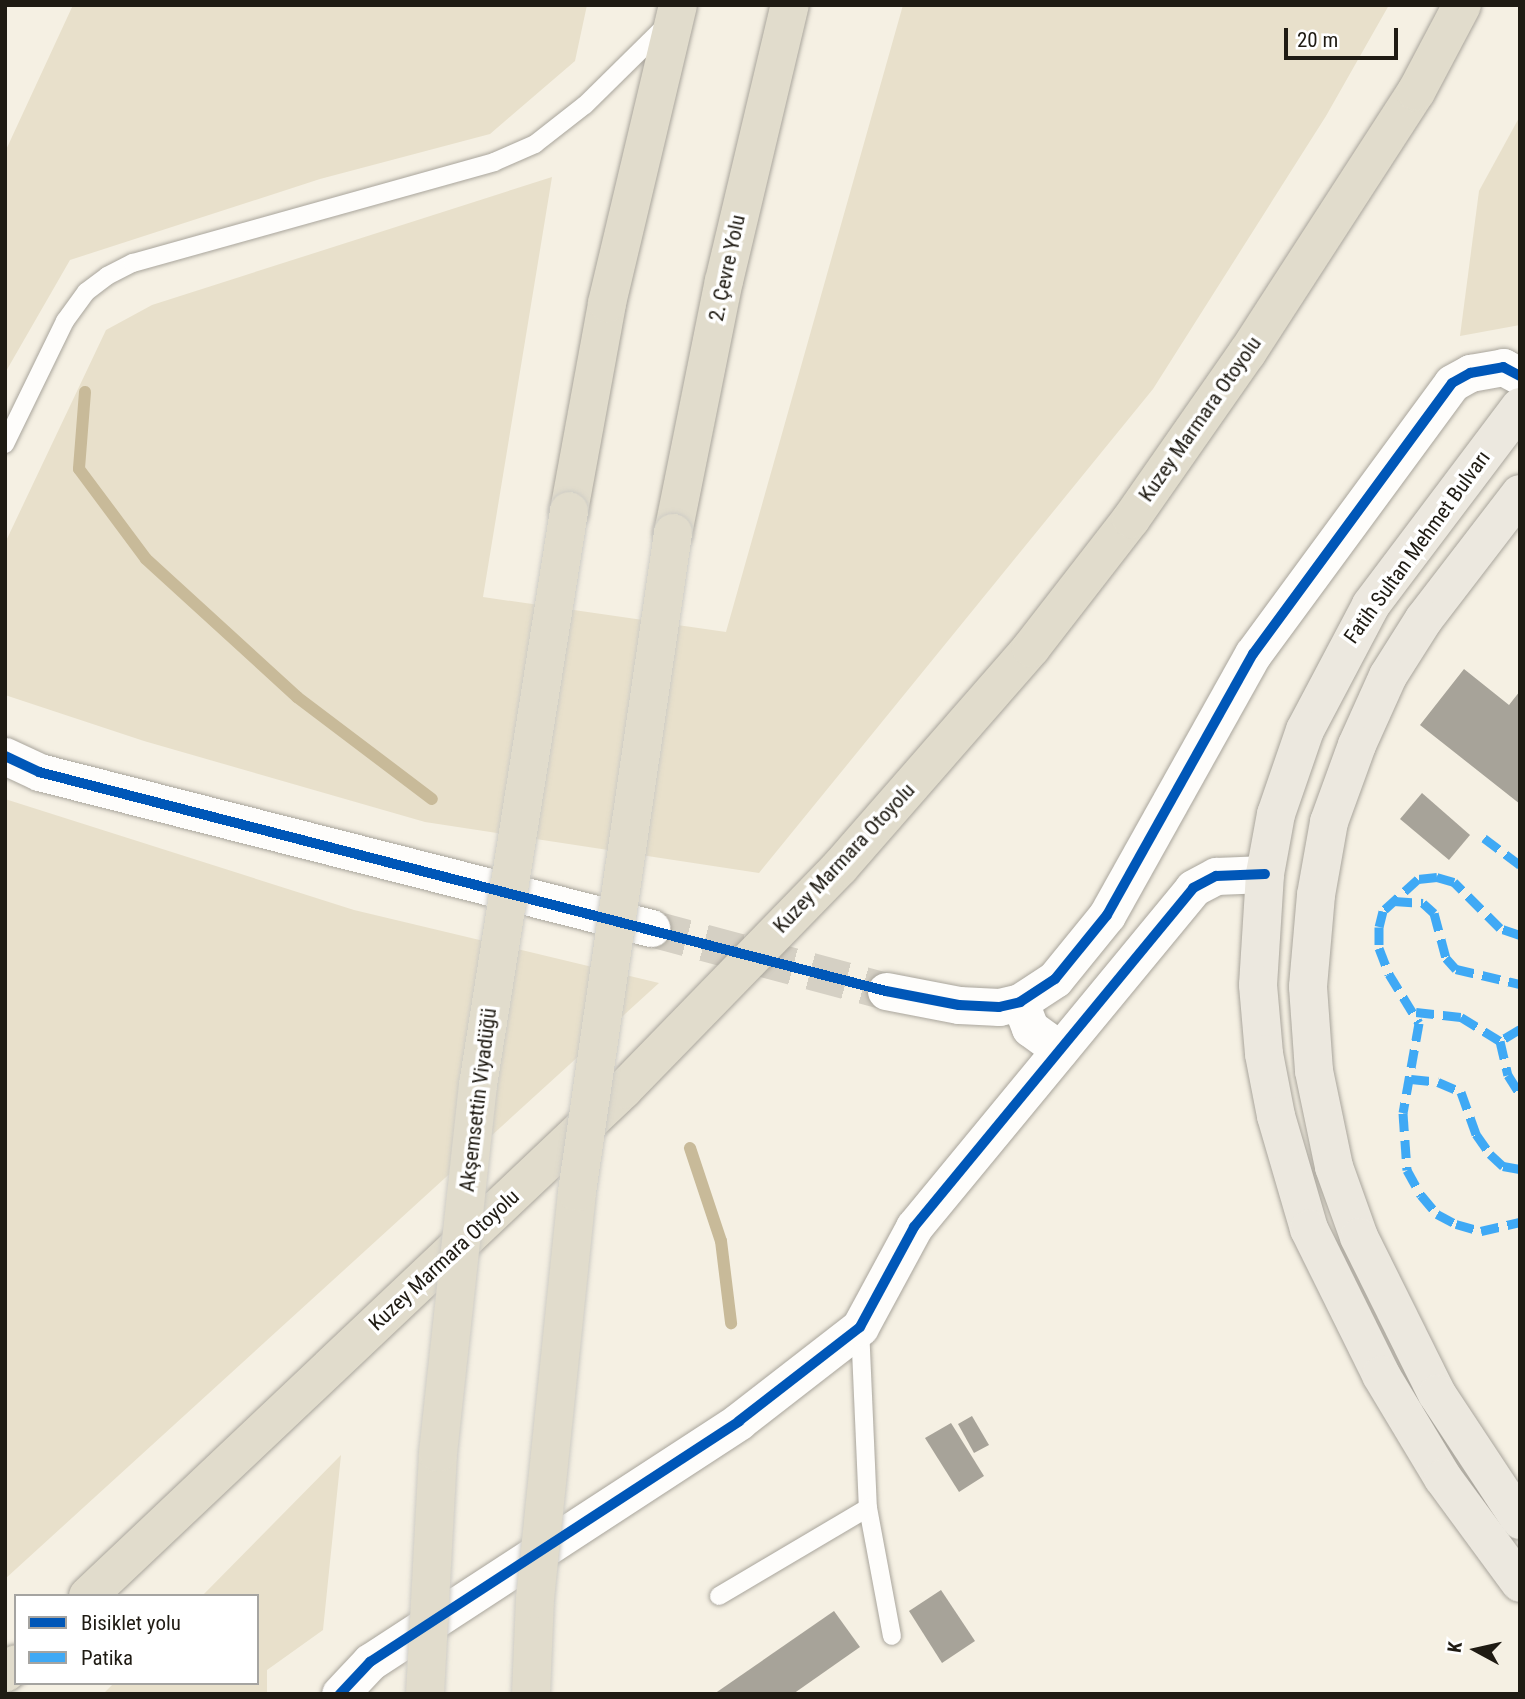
<!DOCTYPE html>
<html>
<head>
<meta charset="utf-8">
<style>
  body { margin:0 }
  #map { position:relative; width:1525px; height:1699px; overflow:hidden; background:#f5f0e3; font-family:"Roboto Condensed",sans-serif }
  div>[style] { position:absolute }
  .green>* { inset:0; background:#e8e0cb }
  .stream>* { height:12px; margin:-6px; padding:0 6px; transform-origin:6px; border-radius:6px; background:#c8ba99 }
  .building>* { inset:0; background:#a7a399 }
  .street-tunnel>* { height:37px; margin-top:-18.5px; transform-origin:0; background:repeating-linear-gradient(90deg,#d5d0c4 0 37px,transparent 0 55px) }
  .roads { filter:drop-shadow(0 0 2px #a9a59c) drop-shadow(0 0 2px #a9a59c) }
  .lane>* { height:18px; margin:-9px; padding:0 9px; transform-origin:9px; border-radius:9px; background:#fefdfb }
  .street>* { height:37px; margin:-18.5px; padding:0 18.5px; transform-origin:18.5px; border-radius:18.5px; background:#fefdfb }
  .primary>* { height:38px; margin:-19px; padding:0 19px; transform-origin:19px; border-radius:19px; background:#ece8df }
  .highway>* { height:38px; margin:-19px; padding:0 19px; transform-origin:19px; border-radius:19px; background:#e1dccc }
  .bridges { filter:drop-shadow(0 0 2px #ceccc5) drop-shadow(0 0 2px #ceccc5) }
  .highway-bridge>* { height:38px; margin:-19px; padding:0 19px; transform-origin:19px; border-radius:19px; background:#e1dccc }
  .quiet>* { height:9px; margin-top:-4.5px; transform-origin:0; background:repeating-linear-gradient(90deg,#3fa9f5 0 18px,transparent 0 27px) }
  .cycleway>* { height:10px; margin:-5px; padding:0 5px; transform-origin:5px; border-radius:5px; background:#0057b8 }
  span { translate:-50% -50%; white-space:nowrap; text-align:center; line-height:1.15; -webkit-text-stroke:7px #fff; paint-order:stroke }
  .street-label { font-size:21px; color:#1f1b13 }
  .frame { position:absolute; inset:0; border:7px solid #1f1b13; pointer-events:none }
  .legend { position:absolute; left:14px; top:1594px; width:245px; height:91px; box-sizing:border-box; background:#fff; border:2px solid #a5a4a1; margin:0; padding:9px 12px; list-style:none; font-size:21px; color:#1f1b13 }
  .legend li { display:flex; align-items:center; gap:14px; height:35px }
  .legend b { width:35px; border:2px solid #a5a4a1 }
  .north { position:absolute; left:1441px; top:1615px; width:70px; height:70px; -webkit-text-stroke:5px #fff; paint-order:stroke; rotate:278deg; font-size:19px; font-weight:700; line-height:28px; text-align:center; color:#1f1b13 }
  .north::after { content:''; display:block; margin:auto; width:24px; height:32px; background:#1f1b13; clip-path:polygon(50% 0,100% 100%,50% 72%,0 100%) }
  .scale { position:absolute; left:1284px; top:28px; width:114px; height:32px; box-sizing:border-box; border:4px solid #1f1b13; border-top:0; padding-left:9px; font-size:21px; line-height:24px; white-space:nowrap; color:#1f1b13; -webkit-text-stroke:5px #fff; paint-order:stroke }
</style>
</head>
<body>
<div id="map">
  <div class="green">
    <div style="clip-path:polygon(73px 5px,587px 5px,575px 61px,490px 134px,320px 179px,70px 260px,5px 373px,5px 152px)"></div>
    <div style="clip-path:polygon(903px 5px,1389px 5px,1326px 116px,1153px 389px,759px 873px,425px 822px,144px 741px,5px 695px,5px 543px,106px 330px,152px 305px,552px 177px,483px 597px,726px 632px)"></div>
    <div style="clip-path:polygon(1520px 116px,1520px 325px,1460px 336px,1479px 191px)"></div>
    <div style="clip-path:polygon(5px 799px,354px 910px,659px 983px,5px 1579px)"></div>
    <div style="clip-path:polygon(341px 1455px,323px 1630px,267px 1670px,267px 1694px,103px 1694px,114px 1683px,257px 1683px,257px 1596px,202px 1596px)"></div>
  </div>
  <div class="stream">
    <div style="left:85px;top:392px;width:77px;rotate:94.5deg"></div>
    <div style="left:79px;top:469px;width:112px;rotate:53.3deg"></div>
    <div style="left:146px;top:559px;width:205px;rotate:42.4deg"></div>
    <div style="left:297px;top:697px;width:169px;rotate:37.1deg"></div>
    <div style="left:690px;top:1148px;width:98px;rotate:71.6deg"></div>
    <div style="left:721px;top:1241px;width:83px;rotate:83deg"></div>
  </div>
  <div class="building">
    <div style="clip-path:polygon(1464px 669px,1509px 705px,1520px 691px,1520px 804px,1420px 725px)"></div>
    <div style="clip-path:polygon(1422px 793px,1470px 835px,1449px 860px,1400px 819px)"></div>
    <div style="clip-path:polygon(972px 1416px,989px 1445px,974px 1453px,958px 1424px)"></div>
    <div style="clip-path:polygon(951px 1423px,984px 1476px,959px 1492px,925px 1438px)"></div>
    <div style="clip-path:polygon(941px 1590px,975px 1641px,942px 1663px,909px 1611px)"></div>
    <div style="clip-path:polygon(834px 1611px,860px 1647px,793px 1694px,714px 1694px)"></div>
  </div>
  <div class="street-tunnel">
    <div style="left:651px;top:928px;width:243px;rotate:15deg"></div>
  </div>
  <div class="roads">
    <div class="lane">
      <div style="left:5px;top:444px;width:137px;rotate:-64deg"></div>
      <div style="left:65px;top:321px;width:36px;rotate:-54deg"></div>
      <div style="left:86px;top:292px;width:26px;rotate:-37deg"></div>
      <div style="left:107px;top:276px;width:29px;rotate:-27deg"></div>
      <div style="left:133px;top:263px;width:375px;rotate:-15.6deg"></div>
      <div style="left:494px;top:162px;width:45px;rotate:-23.7deg"></div>
      <div style="left:535px;top:144px;width:63px;rotate:-38deg"></div>
      <div style="left:585px;top:105px;width:112px;rotate:-44.6deg"></div>
      <div style="left:860px;top:1327px;width:181px;rotate:87.5deg"></div>
      <div style="left:868px;top:1508px;width:130px;rotate:79.4deg"></div>
      <div style="left:719px;top:1596px;width:173px;rotate:-30.6deg"></div>
    </div>
    <div class="street">
      <div style="left:5px;top:756px;width:38px;rotate:25deg"></div>
      <div style="left:39px;top:772px;width:632px;rotate:14.3deg"></div>
      <div style="left:886px;top:991px;width:74px;rotate:10.9deg"></div>
      <div style="left:959px;top:1005px;width:40px;rotate:2.9deg"></div>
      <div style="left:999px;top:1007px;width:22px;rotate:-13deg"></div>
      <div style="left:1020px;top:1002px;width:42px;rotate:-33.3deg"></div>
      <div style="left:1055px;top:979px;width:82px;rotate:-50.9deg"></div>
      <div style="left:1107px;top:915px;width:299px;rotate:-60.8deg"></div>
      <div style="left:1253px;top:654px;width:336px;rotate:-53.7deg"></div>
      <div style="left:1452px;top:383px;width:21px;rotate:-29deg"></div>
      <div style="left:1470px;top:373px;width:34px;rotate:-10deg"></div>
      <div style="left:1503px;top:367px;width:19px;rotate:28deg"></div>
      <div style="left:1020px;top:1002px;width:28px;rotate:69deg"></div>
      <div style="left:1030px;top:1028px;width:37px;rotate:36deg"></div>
      <div style="left:340px;top:1694px;width:44px;rotate:-46.8deg"></div>
      <div style="left:370px;top:1662px;width:441px;rotate:-33.1deg"></div>
      <div style="left:739px;top:1421px;width:153px;rotate:-37.8deg"></div>
      <div style="left:860px;top:1327px;width:114px;rotate:-61.6deg"></div>
      <div style="left:914px;top:1227px;width:439px;rotate:-50.5deg"></div>
      <div style="left:1193px;top:888px;width:26px;rotate:-28deg"></div>
      <div style="left:1216px;top:876px;width:49px;rotate:-2.3deg"></div>
    </div>
    <div class="primary">
      <div style="left:1520px;top:407px;width:248px;rotate:127deg"></div>
      <div style="left:1371px;top:605px;width:141px;rotate:117.8deg"></div>
      <div style="left:1305px;top:730px;width:89px;rotate:109deg"></div>
      <div style="left:1276px;top:814px;width:61px;rotate:100.4deg"></div>
      <div style="left:1265px;top:874px;width:111px;rotate:93.6deg"></div>
      <div style="left:1258px;top:985px;width:69px;rotate:85deg"></div>
      <div style="left:1264px;top:1054px;width:63px;rotate:79deg"></div>
      <div style="left:1276px;top:1116px;width:118px;rotate:73.7deg"></div>
      <div style="left:1309px;top:1229px;width:163px;rotate:63.7deg"></div>
      <div style="left:1381px;top:1375px;width:120px;rotate:59deg"></div>
      <div style="left:1443px;top:1478px;width:130px;rotate:53.7deg"></div>
      <div style="left:1520px;top:494px;width:158px;rotate:127.5deg"></div>
      <div style="left:1424px;top:619px;width:67px;rotate:122.3deg"></div>
      <div style="left:1388px;top:676px;width:76px;rotate:114.2deg"></div>
      <div style="left:1357px;top:745px;width:82px;rotate:110deg"></div>
      <div style="left:1329px;top:822px;width:74px;rotate:100.1deg"></div>
      <div style="left:1316px;top:895px;width:92px;rotate:95deg"></div>
      <div style="left:1308px;top:987px;width:84px;rotate:85.9deg"></div>
      <div style="left:1314px;top:1071px;width:98px;rotate:78.2deg"></div>
      <div style="left:1334px;top:1167px;width:74px;rotate:70.3deg"></div>
      <div style="left:1359px;top:1237px;width:175px;rotate:63.6deg"></div>
      <div style="left:1437px;top:1394px;width:151px;rotate:56.6deg"></div>
    </div>
    <div class="highway">
      <div style="left:569px;top:511px;width:211px;rotate:-79.6deg"></div>
      <div style="left:607px;top:303px;width:306px;rotate:-76.6deg"></div>
      <div style="left:673px;top:533px;width:257px;rotate:-78.6deg"></div>
      <div style="left:724px;top:281px;width:284px;rotate:-76.6deg"></div>
      <div style="left:88px;top:1596px;width:738px;rotate:-43.41deg"></div>
      <div style="left:624px;top:1089px;width:310px;rotate:-45.8deg"></div>
      <div style="left:840px;top:867px;width:291px;rotate:-48.9deg"></div>
      <div style="left:1031px;top:648px;width:163px;rotate:-52.2deg"></div>
      <div style="left:1131px;top:519px;width:203px;rotate:-55.1deg"></div>
      <div style="left:1247px;top:353px;width:311px;rotate:-57.1deg"></div>
      <div style="left:1416px;top:92px;width:98px;rotate:-62.1deg"></div>
      <div style="left:5px;top:1673px;width:14px;rotate:-39deg"></div>
    </div>
  </div>
  <div class="bridges">
    <div class="highway-bridge">
      <div style="left:425px;top:1694px;width:241px;rotate:-86.9deg"></div>
      <div style="left:438px;top:1453px;width:370px;rotate:-83.8deg"></div>
      <div style="left:478px;top:1085px;width:581px;rotate:-80.99deg"></div>
      <div style="left:531px;top:1694px;width:95px;rotate:-87.6deg"></div>
      <div style="left:535px;top:1599px;width:409px;rotate:-84.1deg"></div>
      <div style="left:577px;top:1192px;width:666px;rotate:-81.71deg"></div>
    </div>
  </div>
  <div class="quiet">
    <div style="left:1484px;top:838px;width:45px;rotate:36.9deg"></div>
    <div style="left:1394px;top:901px;width:29px;rotate:4deg"></div>
    <div style="left:1423px;top:903px;width:15px;rotate:42deg"></div>
    <div style="left:1434px;top:913px;width:47px;rotate:75.1deg"></div>
    <div style="left:1446px;top:958px;width:15px;rotate:48deg"></div>
    <div style="left:1456px;top:969px;width:66px;rotate:13.2deg"></div>
    <div style="left:1520px;top:935px;width:21px;rotate:-161deg"></div>
    <div style="left:1500px;top:928px;width:65px;rotate:-135deg"></div>
    <div style="left:1454px;top:882px;width:18px;rotate:-164deg"></div>
    <div style="left:1437px;top:877px;width:19px;rotate:174deg"></div>
    <div style="left:1418px;top:879px;width:47px;rotate:137.6deg"></div>
    <div style="left:1383px;top:911px;width:16px;rotate:104deg"></div>
    <div style="left:1379px;top:927px;width:21px;rotate:90deg"></div>
    <div style="left:1379px;top:948px;width:28px;rotate:69deg"></div>
    <div style="left:1389px;top:974px;width:57px;rotate:58.5deg"></div>
    <div style="left:1419px;top:1023px;width:91px;rotate:100.1deg"></div>
    <div style="left:1403px;top:1113px;width:57px;rotate:86deg"></div>
    <div style="left:1407px;top:1170px;width:29px;rotate:61deg"></div>
    <div style="left:1421px;top:1195px;width:25px;rotate:50deg"></div>
    <div style="left:1437px;top:1214px;width:21px;rotate:28deg"></div>
    <div style="left:1456px;top:1224px;width:26px;rotate:16deg"></div>
    <div style="left:1481px;top:1231px;width:40px;rotate:-13deg"></div>
    <div style="left:1416px;top:1012px;width:45px;rotate:6.3deg"></div>
    <div style="left:1461px;top:1017px;width:46px;rotate:31.6deg"></div>
    <div style="left:1520px;top:1029px;width:23px;rotate:149deg"></div>
    <div style="left:1500px;top:1041px;width:35px;rotate:77deg"></div>
    <div style="left:1508px;top:1075px;width:22px;rotate:58deg"></div>
    <div style="left:1411px;top:1079px;width:27px;rotate:6deg"></div>
    <div style="left:1438px;top:1082px;width:25px;rotate:23deg"></div>
    <div style="left:1461px;top:1092px;width:45px;rotate:70.3deg"></div>
    <div style="left:1476px;top:1134px;width:24px;rotate:55deg"></div>
    <div style="left:1490px;top:1154px;width:18px;rotate:43deg"></div>
    <div style="left:1503px;top:1166px;width:17px;rotate:10deg"></div>
  </div>
  <div class="cycleway">
    <div style="left:5px;top:756px;width:38px;rotate:25deg"></div>
    <div style="left:39px;top:772px;width:875px;rotate:14.5deg"></div>
    <div style="left:886px;top:991px;width:74px;rotate:10.9deg"></div>
    <div style="left:959px;top:1005px;width:40px;rotate:2.9deg"></div>
    <div style="left:999px;top:1007px;width:22px;rotate:-13deg"></div>
    <div style="left:1020px;top:1002px;width:42px;rotate:-33.3deg"></div>
    <div style="left:1055px;top:979px;width:82px;rotate:-50.9deg"></div>
    <div style="left:1107px;top:915px;width:299px;rotate:-60.8deg"></div>
    <div style="left:1253px;top:654px;width:336px;rotate:-53.7deg"></div>
    <div style="left:1452px;top:383px;width:21px;rotate:-29deg"></div>
    <div style="left:1470px;top:373px;width:34px;rotate:-10deg"></div>
    <div style="left:1503px;top:367px;width:19px;rotate:28deg"></div>
    <div style="left:340px;top:1694px;width:44px;rotate:-46.8deg"></div>
    <div style="left:370px;top:1662px;width:441px;rotate:-33.1deg"></div>
    <div style="left:739px;top:1421px;width:153px;rotate:-37.8deg"></div>
    <div style="left:860px;top:1327px;width:114px;rotate:-61.6deg"></div>
    <div style="left:914px;top:1227px;width:439px;rotate:-50.5deg"></div>
    <div style="left:1193px;top:888px;width:26px;rotate:-28deg"></div>
    <div style="left:1216px;top:876px;width:49px;rotate:-2.3deg"></div>
  </div>
  <div class="street-label">
    <span style="left:727px;top:268px;rotate:-78deg">2. Çevre Yolu</span>
    <span style="left:1200px;top:419px;rotate:-55deg">Kuzey Marmara Otoyolu</span>
    <span style="left:1417px;top:547px;rotate:-54deg">Fatih Sultan Mehmet Bulvarı</span>
    <span style="left:844px;top:858px;rotate:-47deg">Kuzey Marmara Otoyolu</span>
    <span style="left:478px;top:1100px;rotate:-83deg">Akşemsettin Viyadüğü</span>
    <span style="left:444px;top:1260px;rotate:-43deg">Kuzey Marmara Otoyolu</span>
  </div>
  <div class="frame"></div>
  <ul class="legend">
  <li><b style="height:9px;background:#0057b8"></b>Bisiklet yolu</li>
  <li><b style="height:9px;background:#3fa9f5"></b>Patika</li>
  </ul>
  <div class="north">K</div>
  <div class="scale">20 m</div>
</div>
</body>
</html>
